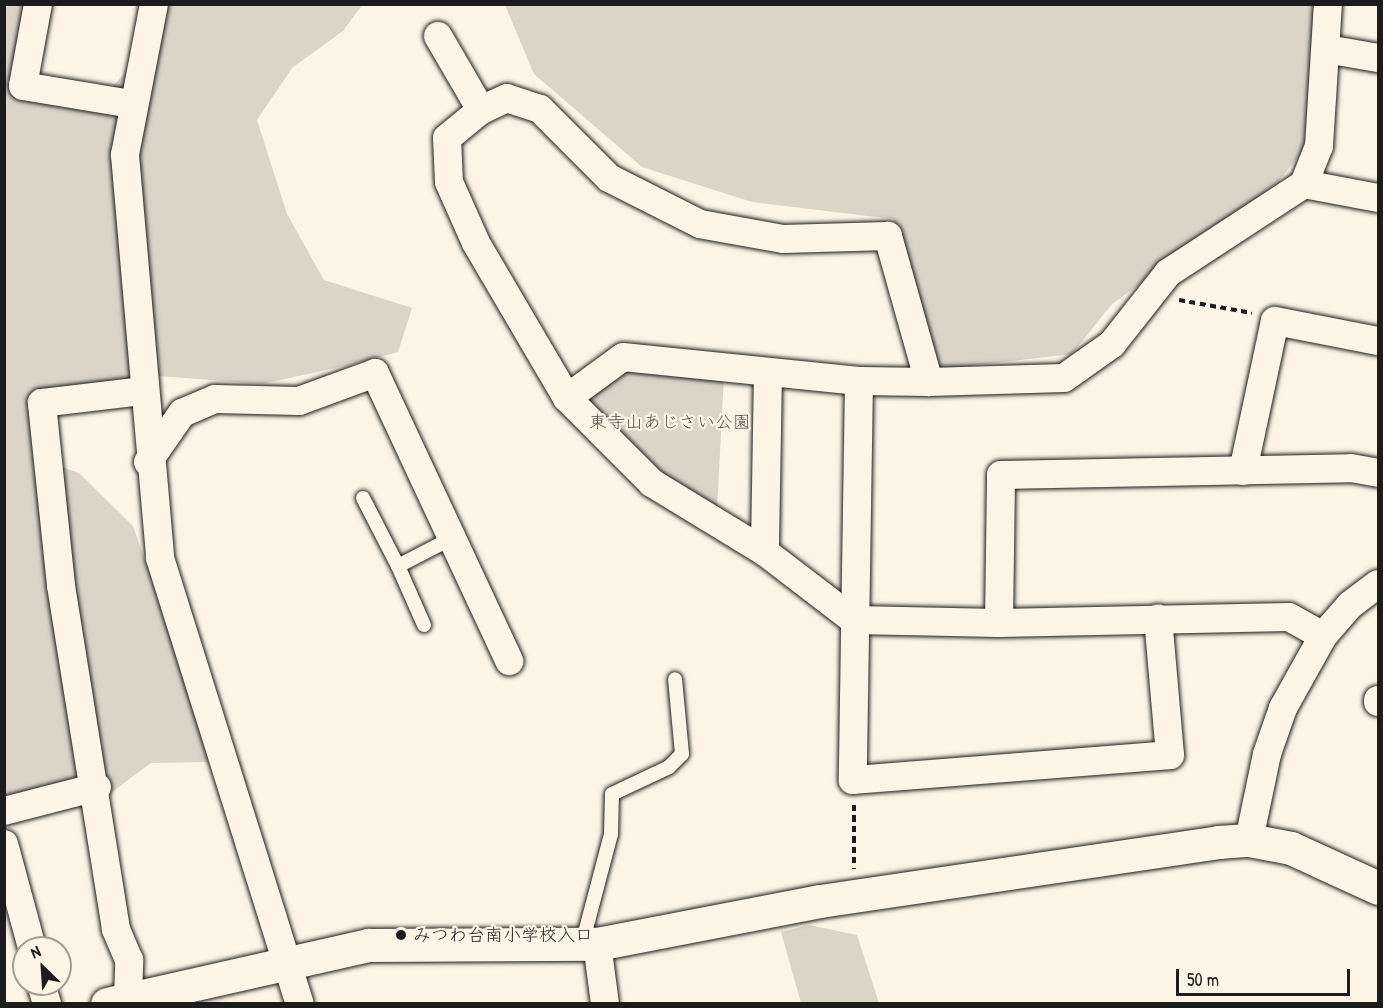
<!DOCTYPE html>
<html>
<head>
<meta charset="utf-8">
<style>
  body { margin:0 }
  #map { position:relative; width:1383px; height:1008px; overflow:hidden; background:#fcf5e5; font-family:"Patrick Hand","Klee One",sans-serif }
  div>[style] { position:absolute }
  .green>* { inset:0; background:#dbd5c8 }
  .path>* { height:4px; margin-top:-2px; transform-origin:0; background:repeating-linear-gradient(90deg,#1c1c1c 0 6px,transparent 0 10.5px) }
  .roads { filter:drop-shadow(0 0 2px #1c1c1c) drop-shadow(0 0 2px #1c1c1c) }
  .lane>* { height:14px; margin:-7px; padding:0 7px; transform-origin:7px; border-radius:7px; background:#fcf5e5 }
  .street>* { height:28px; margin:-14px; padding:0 14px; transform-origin:14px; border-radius:14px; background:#fcf5e5 }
  .secondary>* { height:33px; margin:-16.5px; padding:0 16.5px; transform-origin:16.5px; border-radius:16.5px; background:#fcf5e5 }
  .dots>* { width:16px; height:16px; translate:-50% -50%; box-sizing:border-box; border:3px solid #fcf5e5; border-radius:50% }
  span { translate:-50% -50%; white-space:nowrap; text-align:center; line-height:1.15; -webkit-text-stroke:4.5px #fcf5e5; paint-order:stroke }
  .park-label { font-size:18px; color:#555450 }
  .poi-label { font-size:18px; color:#1c1c1c }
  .left { translate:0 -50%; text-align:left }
  .frame { position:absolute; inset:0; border:6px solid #1c1c1c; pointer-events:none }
  .north { position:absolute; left:12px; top:936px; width:60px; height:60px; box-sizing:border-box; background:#fcf5e5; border:2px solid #a29e95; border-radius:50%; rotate:335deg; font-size:16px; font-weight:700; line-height:24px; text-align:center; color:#1c1c1c }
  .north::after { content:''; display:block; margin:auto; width:21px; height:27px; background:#1c1c1c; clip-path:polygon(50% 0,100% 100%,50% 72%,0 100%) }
  .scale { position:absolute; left:1176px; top:969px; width:174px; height:27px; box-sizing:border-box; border:3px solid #1c1c1c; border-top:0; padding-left:8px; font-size:18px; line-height:21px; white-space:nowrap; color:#1c1c1c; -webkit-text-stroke:4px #fcf5e5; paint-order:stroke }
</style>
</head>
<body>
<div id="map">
  <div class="green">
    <div style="clip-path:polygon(5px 5px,34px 5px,17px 93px,94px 107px,124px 74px,156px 5px,362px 5px,343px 31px,292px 68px,257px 120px,287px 214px,324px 280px,412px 308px,398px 352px,349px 365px,262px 384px,133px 374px,134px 387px,38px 396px,44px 461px,79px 473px,133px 526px,215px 762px,151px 763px,109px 794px,87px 761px,91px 784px,5px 806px)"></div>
    <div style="clip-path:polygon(505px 5px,1318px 5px,1305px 148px,1278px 182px,1111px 305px,1072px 354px,935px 370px,893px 219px,752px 202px,642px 167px,534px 74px)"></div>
    <div style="clip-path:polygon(629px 367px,724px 375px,717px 510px,652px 477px,586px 397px)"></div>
    <div style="clip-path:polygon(809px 925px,857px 935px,879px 1003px,801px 1003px,781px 932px)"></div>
  </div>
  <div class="path">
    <div style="left:1179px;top:300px;width:74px;rotate:10.1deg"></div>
    <div style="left:854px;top:805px;width:64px;rotate:90deg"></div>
  </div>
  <div class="roads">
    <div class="lane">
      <div style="left:363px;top:498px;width:76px;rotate:62.8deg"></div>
      <div style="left:424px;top:625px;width:64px;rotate:-113.8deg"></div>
      <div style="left:398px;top:566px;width:61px;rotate:-27.4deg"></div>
      <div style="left:582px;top:944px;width:114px;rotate:-75.2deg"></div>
      <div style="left:611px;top:834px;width:40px;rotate:-88.6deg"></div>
      <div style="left:612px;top:794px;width:63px;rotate:-25.3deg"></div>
      <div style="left:669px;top:767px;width:18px;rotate:-45deg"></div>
      <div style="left:682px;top:754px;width:75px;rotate:-95.3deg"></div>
    </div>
    <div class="street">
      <div style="left:38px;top:4px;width:83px;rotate:100.4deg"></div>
      <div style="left:23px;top:86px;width:110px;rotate:9.4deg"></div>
      <div style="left:154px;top:4px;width:154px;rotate:100.9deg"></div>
      <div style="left:125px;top:155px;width:405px;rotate:85deg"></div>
      <div style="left:160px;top:558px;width:467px;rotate:72.6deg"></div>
      <div style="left:438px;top:36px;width:86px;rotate:59.8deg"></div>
      <div style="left:1326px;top:49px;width:53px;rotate:9.8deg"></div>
      <div style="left:1304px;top:184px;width:75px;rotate:10.7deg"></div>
      <div style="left:768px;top:373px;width:179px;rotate:91deg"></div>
      <div style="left:765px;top:552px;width:112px;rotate:37.4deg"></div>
      <div style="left:854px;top:620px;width:145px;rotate:1.2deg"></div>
      <div style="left:999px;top:623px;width:290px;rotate:-1.2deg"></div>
      <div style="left:1289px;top:617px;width:39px;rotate:29deg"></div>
      <div style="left:859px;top:381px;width:399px;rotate:90.9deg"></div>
      <div style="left:853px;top:780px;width:318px;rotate:-4.5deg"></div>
      <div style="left:1170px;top:755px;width:137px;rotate:-95deg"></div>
      <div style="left:929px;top:382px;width:152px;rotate:-105.7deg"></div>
      <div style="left:888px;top:236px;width:105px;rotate:178.4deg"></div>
      <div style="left:783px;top:239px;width:84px;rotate:-169.8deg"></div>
      <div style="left:700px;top:224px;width:102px;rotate:-153.2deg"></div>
      <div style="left:609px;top:178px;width:98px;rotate:-135deg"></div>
      <div style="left:540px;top:109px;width:35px;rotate:-162deg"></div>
      <div style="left:507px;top:98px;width:29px;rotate:155deg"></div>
      <div style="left:481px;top:110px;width:44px;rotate:140.5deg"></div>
      <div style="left:447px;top:138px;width:44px;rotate:87.4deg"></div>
      <div style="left:449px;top:182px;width:67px;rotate:66.1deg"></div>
      <div style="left:476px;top:243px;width:180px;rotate:59.6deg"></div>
      <div style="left:567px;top:398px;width:69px;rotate:-36.2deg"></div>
      <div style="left:623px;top:357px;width:237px;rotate:5.8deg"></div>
      <div style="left:859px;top:381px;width:70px;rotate:0.8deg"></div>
      <div style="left:929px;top:382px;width:135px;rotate:-1.7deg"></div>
      <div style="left:1064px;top:378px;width:59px;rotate:-35.3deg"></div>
      <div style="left:1112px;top:344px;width:90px;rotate:-51.7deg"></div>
      <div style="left:1168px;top:273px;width:163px;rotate:-33.2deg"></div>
      <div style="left:1304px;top:184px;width:41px;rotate:-68.5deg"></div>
      <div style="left:1319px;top:146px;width:142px;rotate:-86.4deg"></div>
      <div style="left:567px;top:398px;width:120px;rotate:45deg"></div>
      <div style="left:652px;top:483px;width:132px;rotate:31.4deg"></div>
      <div style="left:148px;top:462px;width:60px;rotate:-55.2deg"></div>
      <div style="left:182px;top:413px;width:36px;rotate:-23deg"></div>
      <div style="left:215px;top:399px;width:84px;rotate:1.4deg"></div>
      <div style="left:299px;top:401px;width:81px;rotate:-20.2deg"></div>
      <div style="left:375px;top:373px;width:318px;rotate:65deg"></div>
      <div style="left:1243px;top:471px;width:153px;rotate:-78deg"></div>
      <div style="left:1275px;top:321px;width:105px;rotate:11deg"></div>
      <div style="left:999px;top:623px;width:148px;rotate:-89.2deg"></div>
      <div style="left:1001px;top:475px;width:350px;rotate:-1.1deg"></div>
      <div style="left:1351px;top:468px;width:27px;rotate:10deg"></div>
      <div style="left:1378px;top:700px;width:2px;rotate:90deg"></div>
      <div style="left:4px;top:811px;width:96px;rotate:-14.5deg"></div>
      <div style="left:1249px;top:840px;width:88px;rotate:-78.2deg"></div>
      <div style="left:1267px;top:754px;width:49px;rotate:-70.8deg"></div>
      <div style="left:1283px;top:708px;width:82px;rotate:-60.9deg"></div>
      <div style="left:1323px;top:636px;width:41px;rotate:-48.9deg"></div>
      <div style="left:1350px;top:605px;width:35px;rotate:-37deg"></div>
      <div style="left:4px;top:844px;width:108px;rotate:74.9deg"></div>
      <div style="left:597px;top:944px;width:61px;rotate:82.4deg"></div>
      <div style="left:41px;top:984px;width:21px;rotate:73deg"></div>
      <div style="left:128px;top:998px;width:38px;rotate:-88deg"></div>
      <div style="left:129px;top:960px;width:34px;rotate:-113deg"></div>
      <div style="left:116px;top:929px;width:348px;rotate:-99.1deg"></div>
      <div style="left:61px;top:585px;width:183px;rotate:-96deg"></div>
      <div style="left:42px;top:403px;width:101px;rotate:-6.8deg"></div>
    </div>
    <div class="secondary">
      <div style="left:107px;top:1004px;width:268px;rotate:-12.7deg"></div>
      <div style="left:368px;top:945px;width:229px;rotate:-0.3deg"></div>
      <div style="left:597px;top:944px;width:227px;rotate:-10.9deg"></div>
      <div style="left:820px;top:901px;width:402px;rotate:-8.4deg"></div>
      <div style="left:1218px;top:842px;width:31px;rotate:-4deg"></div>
      <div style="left:1249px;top:840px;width:43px;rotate:10.8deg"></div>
      <div style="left:1291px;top:848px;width:96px;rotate:24.7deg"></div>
    </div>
  </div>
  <div class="dots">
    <div style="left:401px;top:935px;background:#1c1c1c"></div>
  </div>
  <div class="park-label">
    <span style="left:670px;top:422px">東寺山あじさい公園</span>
  </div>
  <div class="poi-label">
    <span class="left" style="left:413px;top:935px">みつわ台南小学校入口</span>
  </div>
  <div class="frame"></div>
  <div class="north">N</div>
  <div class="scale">50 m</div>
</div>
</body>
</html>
